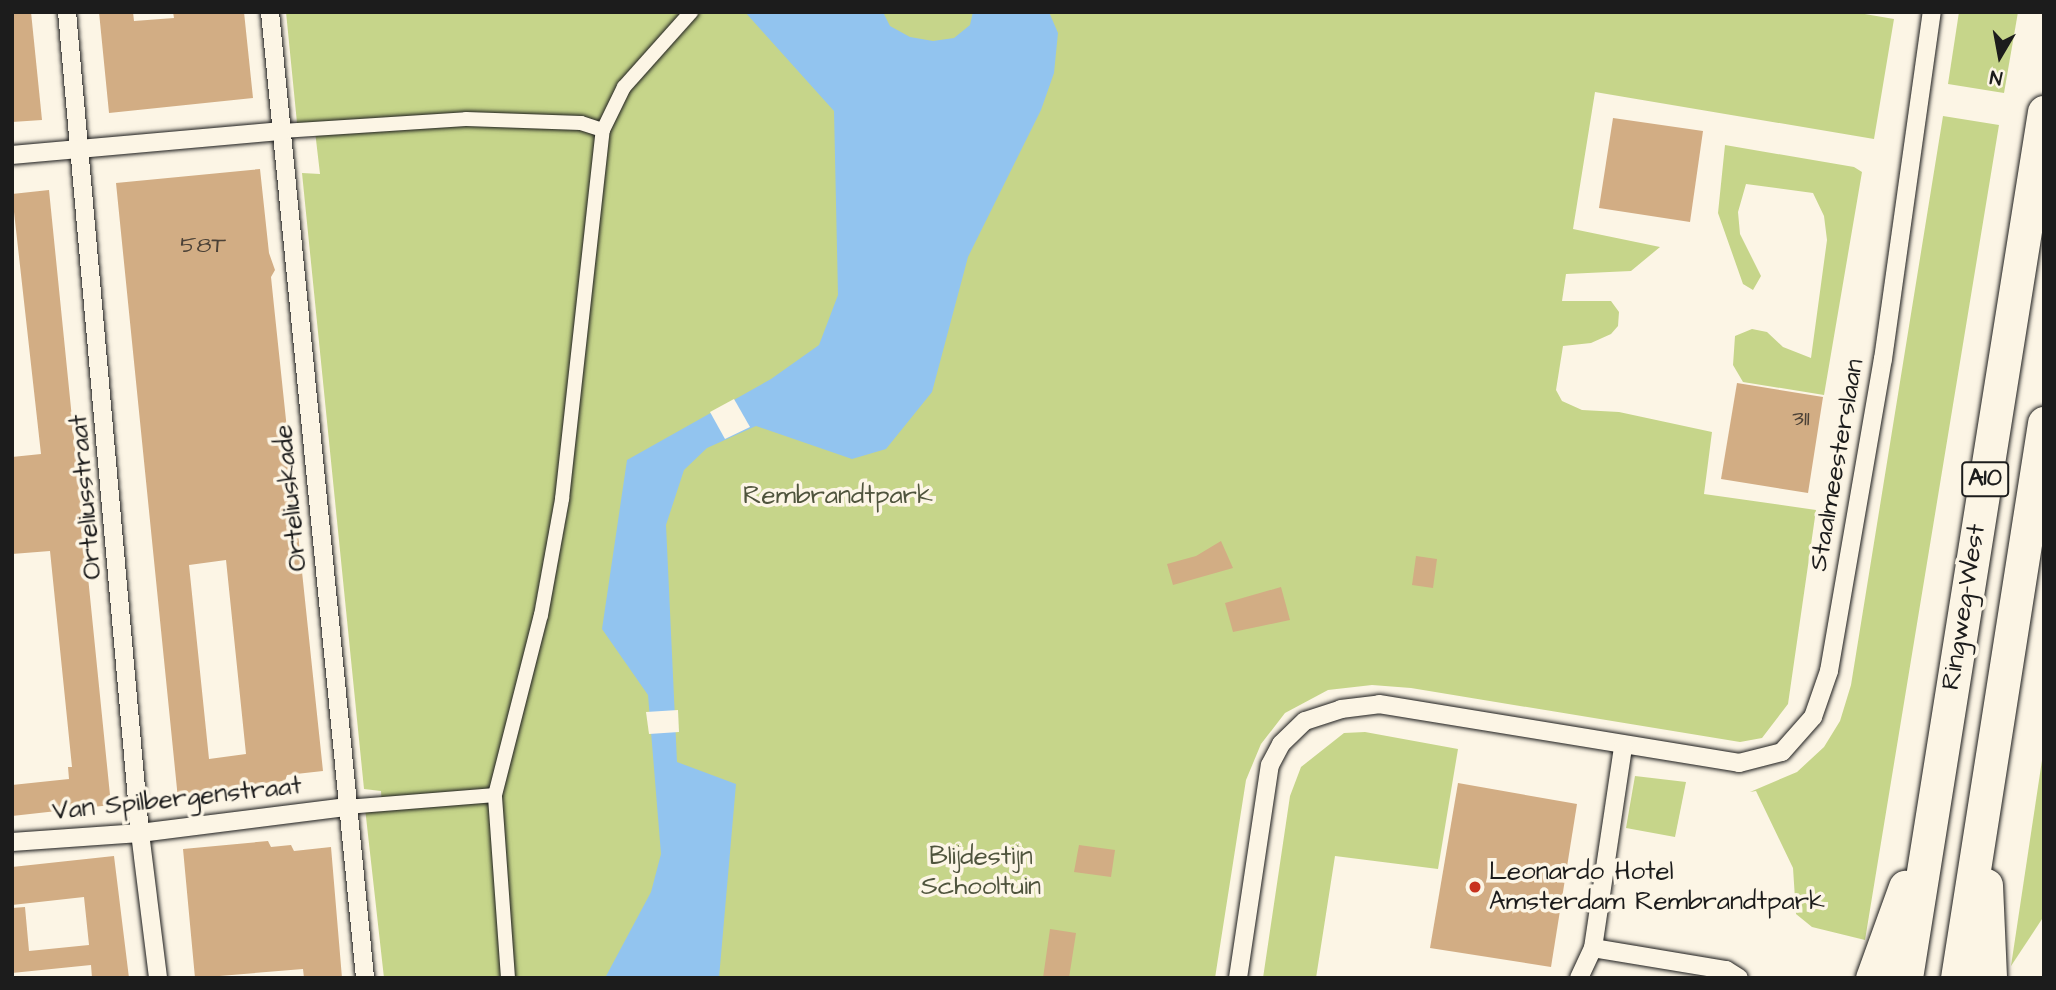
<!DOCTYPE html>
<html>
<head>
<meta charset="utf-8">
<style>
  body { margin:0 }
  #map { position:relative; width:2056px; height:990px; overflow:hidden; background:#fcf5e5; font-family:"Architects Daughter",sans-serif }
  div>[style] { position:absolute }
  .green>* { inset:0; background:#c6d58a }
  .water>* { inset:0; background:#92c4ef }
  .pier>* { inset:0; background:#fcf5e5 }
  .building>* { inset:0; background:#d2ad84 }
  .roads { filter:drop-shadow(0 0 2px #1c1c1c) drop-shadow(0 0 2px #1c1c1c) }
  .pedestrian>* { height:14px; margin:-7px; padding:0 7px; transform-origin:7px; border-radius:7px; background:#fcf5e5 }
  .minor>* { height:18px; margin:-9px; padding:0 9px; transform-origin:9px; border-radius:9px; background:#fcf5e5 }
  .motorway>* { height:33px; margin:-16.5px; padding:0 16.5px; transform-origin:16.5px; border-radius:16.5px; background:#fcf5e5 }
  .dots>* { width:19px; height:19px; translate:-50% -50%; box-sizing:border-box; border:4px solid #fcf5e5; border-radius:50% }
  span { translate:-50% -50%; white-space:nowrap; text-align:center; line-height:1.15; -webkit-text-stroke:7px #fcf5e5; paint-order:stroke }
  .number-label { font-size:23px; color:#4a4036 }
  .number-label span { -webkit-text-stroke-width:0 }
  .shield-label span { padding:2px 5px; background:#fcf5e5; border:2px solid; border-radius:5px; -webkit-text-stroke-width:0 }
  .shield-label { font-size:24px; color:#1c1c1c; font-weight:700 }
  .street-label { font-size:26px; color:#1c1c1c }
  .park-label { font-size:26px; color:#4f543d }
  .poi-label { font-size:26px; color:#1c1c1c }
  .left { translate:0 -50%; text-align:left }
  .frame { position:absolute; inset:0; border:14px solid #1c1c1c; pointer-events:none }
  .north { position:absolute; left:1965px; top:21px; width:70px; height:70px; -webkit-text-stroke:5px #fcf5e5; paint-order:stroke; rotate:190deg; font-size:19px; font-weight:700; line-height:28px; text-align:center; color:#1c1c1c }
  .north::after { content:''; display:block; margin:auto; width:24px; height:32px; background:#1c1c1c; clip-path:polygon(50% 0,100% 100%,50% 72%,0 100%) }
</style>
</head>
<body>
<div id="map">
  <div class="green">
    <div style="clip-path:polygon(286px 12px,1853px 12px,1894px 19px,1874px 139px,1595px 92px,1573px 229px,1660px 247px,1631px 271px,1566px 274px,1562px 301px,1611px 301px,1619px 312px,1618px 326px,1611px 334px,1591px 343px,1563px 346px,1556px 390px,1562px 401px,1582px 410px,1619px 412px,1712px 432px,1704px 494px,1816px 510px,1788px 704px,1762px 738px,1740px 742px,1411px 688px,1372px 685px,1328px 690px,1285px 713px,1261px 744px,1246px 780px,1215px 978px,384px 978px,365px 808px,382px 807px,381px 791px,364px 789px,302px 173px,320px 174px,315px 131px,298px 133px)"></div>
    <div style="clip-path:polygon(1959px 12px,2018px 12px,2004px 93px,1948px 84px)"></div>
    <div style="clip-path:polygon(1943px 116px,1999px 125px,1865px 940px,1812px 927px,1796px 914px,1793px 868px,1756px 791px,1750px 792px,1797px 772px,1824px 747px,1840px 721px,1851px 685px)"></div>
    <div style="clip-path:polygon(1725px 145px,1854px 167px,1862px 172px,1824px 395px,1743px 382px,1733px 365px,1735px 336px,1752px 329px,1767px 332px,1783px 347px,1811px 358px,1827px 240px,1824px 216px,1813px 193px,1746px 184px,1738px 212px,1740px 234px,1761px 276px,1753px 290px,1743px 284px,1718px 213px)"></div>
    <div style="clip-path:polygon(1365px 732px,1458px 749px,1438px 869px,1335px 856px,1316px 978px,1263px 978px,1290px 796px,1301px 767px,1344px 733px)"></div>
    <div style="clip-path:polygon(2044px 747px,2044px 916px,2011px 966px)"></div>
    <div style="clip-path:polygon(1635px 776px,1686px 782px,1675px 837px,1626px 828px)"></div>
  </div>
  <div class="water">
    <div style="clip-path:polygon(745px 12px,883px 12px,890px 26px,910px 37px,933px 41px,954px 38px,970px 25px,973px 12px,1049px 12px,1058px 33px,1054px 73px,1041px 110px,968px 257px,932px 392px,886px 449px,852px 459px,756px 426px,707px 448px,684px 470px,666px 525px,677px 762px,736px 784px,719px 978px,605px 978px,651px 892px,661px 854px,648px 695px,602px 629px,627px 460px,771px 379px,819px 345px,838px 295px,834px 111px)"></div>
  </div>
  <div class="pier">
    <div style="clip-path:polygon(734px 399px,750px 427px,725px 439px,710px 412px)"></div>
    <div style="clip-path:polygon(678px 710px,679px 732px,649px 734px,646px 712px)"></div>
  </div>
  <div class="building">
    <div style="clip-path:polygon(12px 12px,31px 12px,42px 120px,12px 122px)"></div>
    <div style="clip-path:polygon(99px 12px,133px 12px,134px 21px,174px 18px,173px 12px,244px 12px,253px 98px,109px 113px)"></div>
    <div style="clip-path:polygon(1613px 118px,1703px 131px,1690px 222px,1599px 208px)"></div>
    <div style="clip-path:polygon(evenodd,260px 169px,269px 253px,275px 270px,271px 277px,274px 306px,323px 771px,287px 775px,285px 781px,265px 783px,263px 790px,178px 799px,116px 183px,260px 169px,226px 560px,246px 754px,209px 759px,189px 565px,226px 560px)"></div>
    <div style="clip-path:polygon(49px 190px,111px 805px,12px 816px,12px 785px,69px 779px,68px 767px,72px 767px,50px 551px,12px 554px,12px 457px,41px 454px,12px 194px)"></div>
    <div style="clip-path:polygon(1737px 383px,1823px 397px,1808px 493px,1721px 479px)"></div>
    <div style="clip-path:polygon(1221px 541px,1233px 568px,1173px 585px,1167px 564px,1196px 556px)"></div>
    <div style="clip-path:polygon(1416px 556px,1437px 559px,1433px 588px,1412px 585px)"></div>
    <div style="clip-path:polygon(1281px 587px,1290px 620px,1233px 632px,1225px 603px)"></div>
    <div style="clip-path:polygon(1458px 783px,1577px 804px,1551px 967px,1430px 948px)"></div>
    <div style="clip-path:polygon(268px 841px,271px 847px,291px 845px,294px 851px,331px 847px,342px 978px,304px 978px,303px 969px,195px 978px,183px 849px)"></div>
    <div style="clip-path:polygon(1079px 845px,1115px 850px,1111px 877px,1074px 872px)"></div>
    <div style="clip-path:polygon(114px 856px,129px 978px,92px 978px,91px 965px,12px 973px,12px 908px,25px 907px,29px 951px,89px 945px,84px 897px,12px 905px,12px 867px)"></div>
    <div style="clip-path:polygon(1050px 929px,1076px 933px,1069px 978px,1043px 978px)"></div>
  </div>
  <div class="roads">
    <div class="pedestrian">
      <div style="left:282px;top:131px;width:184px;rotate:-3.7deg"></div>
      <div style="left:466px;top:119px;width:115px;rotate:2deg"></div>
      <div style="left:581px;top:123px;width:23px;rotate:18deg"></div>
      <div style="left:347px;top:807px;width:148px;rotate:-4.6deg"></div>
      <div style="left:508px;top:978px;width:183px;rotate:-94.1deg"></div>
      <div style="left:495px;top:795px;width:186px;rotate:-75.7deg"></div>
      <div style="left:541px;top:615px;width:118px;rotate:-79.7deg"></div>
      <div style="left:562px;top:499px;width:371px;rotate:-83.7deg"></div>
      <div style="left:603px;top:130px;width:48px;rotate:-64deg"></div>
      <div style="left:624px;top:87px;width:101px;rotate:-48.2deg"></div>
    </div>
    <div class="minor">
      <div style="left:67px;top:12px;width:824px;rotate:84.92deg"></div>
      <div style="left:140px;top:833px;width:146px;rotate:82.9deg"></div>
      <div style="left:270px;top:12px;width:971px;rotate:84.38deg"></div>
      <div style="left:12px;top:155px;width:271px;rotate:-5.1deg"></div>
      <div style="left:12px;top:842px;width:128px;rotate:-4deg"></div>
      <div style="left:140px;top:833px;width:209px;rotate:-7.2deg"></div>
      <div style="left:1593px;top:948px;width:135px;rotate:9.4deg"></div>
      <div style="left:1726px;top:970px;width:15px;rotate:32deg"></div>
      <div style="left:1238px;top:978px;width:215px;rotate:-81.5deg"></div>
      <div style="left:1270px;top:765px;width:24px;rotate:-62deg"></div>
      <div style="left:1281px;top:744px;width:33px;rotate:-44deg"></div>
      <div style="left:1305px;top:721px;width:38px;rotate:-18deg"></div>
      <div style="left:1341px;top:709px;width:38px;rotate:-7deg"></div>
      <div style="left:1379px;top:704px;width:365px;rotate:9.3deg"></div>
      <div style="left:1739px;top:763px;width:44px;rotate:-14.3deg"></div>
      <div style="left:1782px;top:752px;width:47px;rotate:-48.5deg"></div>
      <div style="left:1813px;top:717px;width:49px;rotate:-70.8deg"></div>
      <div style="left:1829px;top:671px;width:317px;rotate:-80.2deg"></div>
      <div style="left:1883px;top:359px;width:350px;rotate:-82deg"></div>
      <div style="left:1579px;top:978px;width:33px;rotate:-65deg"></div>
      <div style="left:1593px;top:948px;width:203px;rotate:-81.5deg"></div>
    </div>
    <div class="motorway">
      <div style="left:1986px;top:885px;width:93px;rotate:87.5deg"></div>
      <div style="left:1872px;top:978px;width:97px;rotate:-70.1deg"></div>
      <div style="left:1906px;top:978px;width:877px;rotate:-80.95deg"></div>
      <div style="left:1957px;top:978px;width:562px;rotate:-81.09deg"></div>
    </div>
  </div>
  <div class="dots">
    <div style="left:1475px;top:887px;background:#c8321e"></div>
  </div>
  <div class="number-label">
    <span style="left:203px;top:245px">58T</span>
    <span style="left:1801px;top:418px">311</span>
  </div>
  <div class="shield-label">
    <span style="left:1985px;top:479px">A10</span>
  </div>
  <div class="street-label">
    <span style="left:1837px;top:465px;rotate:-80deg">Staalmeesterslaan</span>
    <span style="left:86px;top:497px;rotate:-95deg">Orteliusstraat</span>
    <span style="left:291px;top:498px;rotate:-96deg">Orteliuskade</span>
    <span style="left:1964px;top:607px;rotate:-81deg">Ringweg-West</span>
    <span style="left:177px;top:799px;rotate:-6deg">Van Spilbergenstraat</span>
  </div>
  <div class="park-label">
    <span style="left:838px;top:496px">Rembrandtpark</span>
    <span style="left:981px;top:872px">Blijdestijn<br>Schooltuin</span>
  </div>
  <div class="poi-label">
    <span class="left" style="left:1489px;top:887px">Leonardo Hotel<br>Amsterdam Rembrandtpark</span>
  </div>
  <div class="frame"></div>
  <div class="north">N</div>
</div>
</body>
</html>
